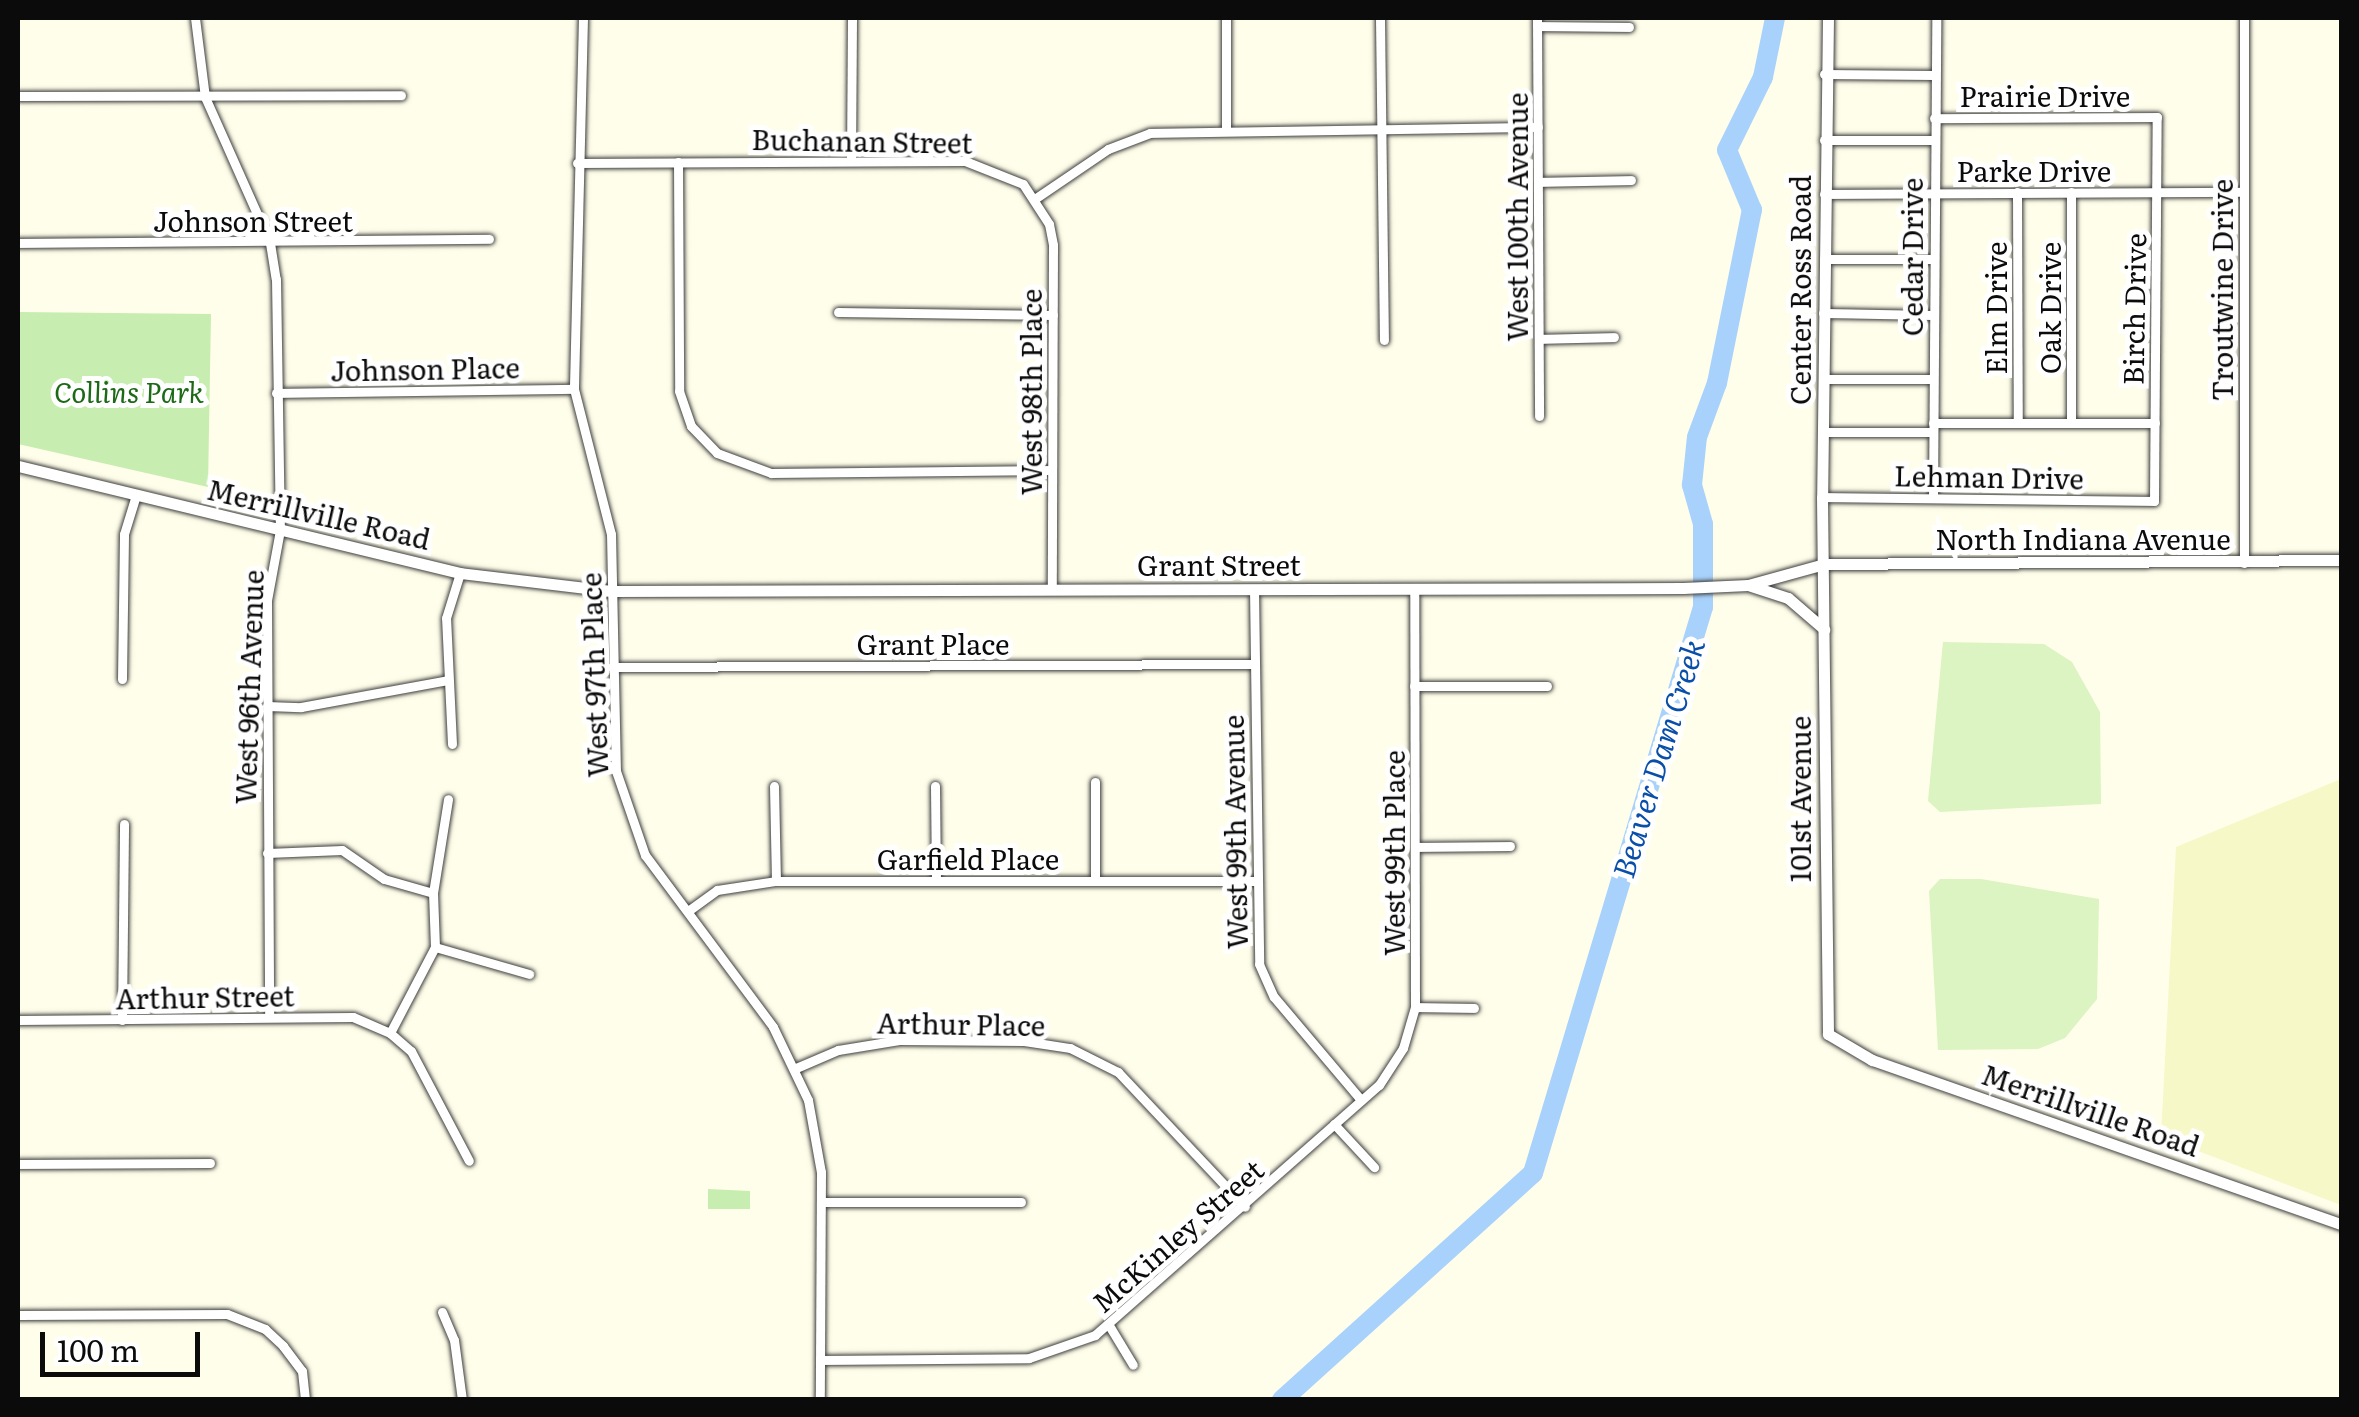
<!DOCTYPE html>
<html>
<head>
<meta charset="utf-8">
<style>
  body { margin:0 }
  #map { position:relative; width:2359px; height:1417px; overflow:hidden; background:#fffeea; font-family:Literata,serif }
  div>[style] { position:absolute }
  .farmland>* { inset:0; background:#f6f8c7 }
  .green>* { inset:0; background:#c8edb0 }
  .pitch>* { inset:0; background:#dcf3c2 }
  .river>* { height:20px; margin:-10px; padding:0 10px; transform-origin:10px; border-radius:10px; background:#a8d2fc }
  .roads { filter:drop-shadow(0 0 2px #3e3e3e) drop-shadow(0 0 2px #3e3e3e) }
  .minor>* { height:9px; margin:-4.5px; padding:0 4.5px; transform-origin:4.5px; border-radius:4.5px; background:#fff }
  .tertiary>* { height:11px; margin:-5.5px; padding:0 5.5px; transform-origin:5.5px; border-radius:5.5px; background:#fff }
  span { translate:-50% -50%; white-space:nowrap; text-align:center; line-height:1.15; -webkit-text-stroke:10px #fff; paint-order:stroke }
  .street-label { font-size:28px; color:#0b0b0b }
  .park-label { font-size:28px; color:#1c6916; font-style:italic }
  .water-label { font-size:30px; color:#094ea9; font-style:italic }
  .frame { position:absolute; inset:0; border:20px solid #0b0b0b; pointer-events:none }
  .scale { position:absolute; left:40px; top:1332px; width:160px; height:45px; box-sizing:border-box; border:5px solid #0b0b0b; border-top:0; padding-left:12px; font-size:30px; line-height:35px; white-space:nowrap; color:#0b0b0b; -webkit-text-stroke:8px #fff; paint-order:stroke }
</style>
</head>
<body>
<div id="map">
  <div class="farmland">
    <div style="clip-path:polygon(2341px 779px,2341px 1205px,2161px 1137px,2176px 847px)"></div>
  </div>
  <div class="green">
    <div style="clip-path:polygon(18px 312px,211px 314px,208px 487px,18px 444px)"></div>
    <div style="clip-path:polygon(708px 1189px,750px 1191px,750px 1209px,708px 1209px)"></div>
  </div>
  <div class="pitch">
    <div style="clip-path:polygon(1943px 642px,2044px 644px,2072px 662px,2100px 712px,2101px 804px,1940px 812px,1928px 801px)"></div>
    <div style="clip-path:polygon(1940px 879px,1981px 879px,2099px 899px,2097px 999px,2065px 1038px,2038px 1049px,1938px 1050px,1929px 891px)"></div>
  </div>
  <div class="river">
    <div style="left:1282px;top:1400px;width:338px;rotate:-42.1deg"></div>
    <div style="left:1533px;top:1173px;width:591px;rotate:-73.28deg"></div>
    <div style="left:1703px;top:607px;width:83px;rotate:-90deg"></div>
    <div style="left:1703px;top:524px;width:41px;rotate:-105.8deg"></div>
    <div style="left:1692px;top:485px;width:48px;rotate:-84.1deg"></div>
    <div style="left:1697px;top:437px;width:58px;rotate:-69.7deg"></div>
    <div style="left:1717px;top:383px;width:177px;rotate:-78.6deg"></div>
    <div style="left:1752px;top:210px;width:65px;rotate:-112.6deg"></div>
    <div style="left:1727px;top:150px;width:81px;rotate:-63.7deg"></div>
    <div style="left:1763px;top:77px;width:60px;rotate:-78.5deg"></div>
  </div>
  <div class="roads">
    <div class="minor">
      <div style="left:195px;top:18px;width:80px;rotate:82.8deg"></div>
      <div style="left:205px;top:97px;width:160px;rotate:66deg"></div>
      <div style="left:270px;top:243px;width:36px;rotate:81deg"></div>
      <div style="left:276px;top:279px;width:251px;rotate:89.1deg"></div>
      <div style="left:280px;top:530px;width:71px;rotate:100.5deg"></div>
      <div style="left:267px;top:600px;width:415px;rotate:89.7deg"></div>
      <div style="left:583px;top:18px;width:371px;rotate:91.4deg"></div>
      <div style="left:574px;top:389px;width:150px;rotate:75.7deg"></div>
      <div style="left:611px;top:534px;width:237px;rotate:88.8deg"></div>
      <div style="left:616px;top:771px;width:89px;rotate:71deg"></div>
      <div style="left:645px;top:855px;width:214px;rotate:53.3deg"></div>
      <div style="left:773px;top:1027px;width:81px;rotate:64.4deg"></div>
      <div style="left:808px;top:1100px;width:73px;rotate:79.8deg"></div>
      <div style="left:821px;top:1172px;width:228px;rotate:90.3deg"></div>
      <div style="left:1226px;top:18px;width:113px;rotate:90deg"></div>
      <div style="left:1380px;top:18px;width:322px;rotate:89.3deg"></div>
      <div style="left:1537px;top:18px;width:398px;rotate:89.7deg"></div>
      <div style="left:1537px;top:26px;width:92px;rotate:0.6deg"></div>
      <div style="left:1824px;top:74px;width:110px;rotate:0.5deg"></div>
      <div style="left:18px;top:96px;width:383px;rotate:-0.1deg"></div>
      <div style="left:1824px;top:140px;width:110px"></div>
      <div style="left:851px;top:161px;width:143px;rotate:-89.6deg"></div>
      <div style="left:678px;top:162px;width:229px;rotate:89.7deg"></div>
      <div style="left:679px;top:391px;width:37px;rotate:71deg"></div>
      <div style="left:691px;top:426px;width:37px;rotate:46deg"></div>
      <div style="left:717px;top:453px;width:58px;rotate:20.3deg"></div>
      <div style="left:771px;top:473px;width:281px;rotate:-0.6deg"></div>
      <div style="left:577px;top:163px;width:388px;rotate:-0.3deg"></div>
      <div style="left:965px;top:161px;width:62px;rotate:21.6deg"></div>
      <div style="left:1023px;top:184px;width:48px;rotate:57deg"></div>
      <div style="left:1049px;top:224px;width:21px;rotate:79deg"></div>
      <div style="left:1053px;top:245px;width:345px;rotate:90.2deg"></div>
      <div style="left:1538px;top:182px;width:93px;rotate:-1.2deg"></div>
      <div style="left:2017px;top:192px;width:231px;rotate:89.8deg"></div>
      <div style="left:1824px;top:194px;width:420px;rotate:-0.3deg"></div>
      <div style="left:1036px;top:198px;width:87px;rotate:-34.2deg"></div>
      <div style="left:1108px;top:149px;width:45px;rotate:-20.9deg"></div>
      <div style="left:1150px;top:133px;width:388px;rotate:-0.9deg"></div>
      <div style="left:18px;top:243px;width:471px;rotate:-0.5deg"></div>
      <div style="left:1824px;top:259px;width:108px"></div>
      <div style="left:838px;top:312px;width:215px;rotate:0.8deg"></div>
      <div style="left:1823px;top:313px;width:109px;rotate:1.1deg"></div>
      <div style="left:1539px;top:339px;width:75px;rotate:-1.5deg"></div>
      <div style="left:1823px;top:379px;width:109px"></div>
      <div style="left:276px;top:393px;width:298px;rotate:-0.8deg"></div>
      <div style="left:1933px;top:423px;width:222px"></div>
      <div style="left:2071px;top:423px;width:231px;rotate:-90deg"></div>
      <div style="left:1823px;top:432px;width:110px"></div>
      <div style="left:1822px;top:497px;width:332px;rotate:0.7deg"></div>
      <div style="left:2154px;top:501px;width:384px;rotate:-89.6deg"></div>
      <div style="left:2157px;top:117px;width:223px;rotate:179.7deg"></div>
      <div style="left:1933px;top:498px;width:480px;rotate:-89.6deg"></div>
      <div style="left:2244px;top:563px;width:545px;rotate:-90deg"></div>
      <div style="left:1254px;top:589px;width:375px;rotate:89.2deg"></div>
      <div style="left:1259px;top:964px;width:36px;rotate:66deg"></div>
      <div style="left:1274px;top:997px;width:135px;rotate:49.8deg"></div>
      <div style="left:612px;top:667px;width:642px;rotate:-0.27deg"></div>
      <div style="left:122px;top:679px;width:145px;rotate:-89.2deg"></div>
      <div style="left:124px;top:534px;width:41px;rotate:-72.9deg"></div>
      <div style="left:1414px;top:686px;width:133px"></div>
      <div style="left:267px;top:706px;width:34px;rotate:2deg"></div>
      <div style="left:301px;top:707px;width:149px;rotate:-10.4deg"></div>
      <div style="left:452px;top:744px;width:126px;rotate:-92.7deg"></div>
      <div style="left:446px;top:618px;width:47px;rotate:-72.7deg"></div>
      <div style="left:1095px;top:782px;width:98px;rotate:90deg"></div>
      <div style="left:774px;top:786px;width:95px;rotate:88.8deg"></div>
      <div style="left:935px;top:786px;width:95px;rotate:89.4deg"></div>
      <div style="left:1415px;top:847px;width:95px;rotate:-0.6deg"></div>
      <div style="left:267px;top:853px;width:75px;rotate:-2.3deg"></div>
      <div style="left:342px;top:850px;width:51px;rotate:34.6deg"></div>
      <div style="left:384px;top:879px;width:51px;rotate:15.9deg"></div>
      <div style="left:688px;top:911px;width:36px;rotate:-36deg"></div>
      <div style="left:717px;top:890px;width:60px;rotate:-8.7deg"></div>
      <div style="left:776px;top:881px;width:480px"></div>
      <div style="left:435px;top:947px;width:98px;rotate:16deg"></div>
      <div style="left:1415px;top:1007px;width:59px;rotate:1deg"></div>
      <div style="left:18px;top:1020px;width:335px;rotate:-0.5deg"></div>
      <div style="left:353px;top:1017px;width:40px;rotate:23.4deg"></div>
      <div style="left:390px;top:1033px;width:28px;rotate:41deg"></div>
      <div style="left:411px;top:1051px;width:124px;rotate:62.2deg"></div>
      <div style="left:122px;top:1020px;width:196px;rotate:-89.4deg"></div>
      <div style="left:390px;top:1033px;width:97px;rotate:-62.4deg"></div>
      <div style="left:435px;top:947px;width:54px;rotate:-92.1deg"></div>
      <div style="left:433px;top:893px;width:95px;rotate:-80.9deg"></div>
      <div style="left:796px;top:1068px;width:46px;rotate:-23.2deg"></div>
      <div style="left:838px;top:1050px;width:62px;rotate:-9.3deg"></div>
      <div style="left:899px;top:1040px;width:125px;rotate:0.5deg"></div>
      <div style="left:1024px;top:1041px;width:47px;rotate:8.7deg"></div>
      <div style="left:1070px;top:1048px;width:54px;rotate:26.6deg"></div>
      <div style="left:1118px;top:1072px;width:185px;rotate:46.7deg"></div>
      <div style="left:1334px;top:1124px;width:59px;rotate:47.1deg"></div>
      <div style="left:18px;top:1164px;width:192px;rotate:-0.3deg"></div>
      <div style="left:821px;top:1202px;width:200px"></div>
      <div style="left:442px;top:1312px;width:30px;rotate:67deg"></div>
      <div style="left:454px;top:1340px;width:61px;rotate:82.4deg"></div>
      <div style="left:18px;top:1315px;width:209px;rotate:-0.3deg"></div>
      <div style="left:227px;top:1314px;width:41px;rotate:21.5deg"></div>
      <div style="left:265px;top:1329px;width:25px;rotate:43deg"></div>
      <div style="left:283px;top:1346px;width:31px;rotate:53deg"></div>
      <div style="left:302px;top:1371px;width:29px;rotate:84deg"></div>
      <div style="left:1110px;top:1327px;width:44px;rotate:58.8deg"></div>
      <div style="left:820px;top:1360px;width:209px;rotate:-0.5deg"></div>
      <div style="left:1029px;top:1358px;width:70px;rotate:-19.2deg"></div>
      <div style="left:1095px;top:1335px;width:378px;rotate:-41.4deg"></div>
      <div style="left:1379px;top:1085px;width:44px;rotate:-57deg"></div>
      <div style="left:1403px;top:1048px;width:43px;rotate:-73.7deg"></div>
      <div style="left:1415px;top:1007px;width:419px;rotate:-90.1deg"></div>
    </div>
    <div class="tertiary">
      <div style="left:1828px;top:18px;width:479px;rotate:90.7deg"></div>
      <div style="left:1822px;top:497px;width:537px;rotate:89.36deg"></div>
      <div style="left:1828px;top:1034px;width:51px;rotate:30.6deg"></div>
      <div style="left:1872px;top:1060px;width:498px;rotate:19.3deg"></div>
      <div style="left:18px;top:466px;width:455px;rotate:13.6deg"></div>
      <div style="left:460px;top:573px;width:153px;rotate:6.8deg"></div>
      <div style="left:612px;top:591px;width:1071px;rotate:-0.16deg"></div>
      <div style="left:1683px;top:588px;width:65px;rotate:-2.6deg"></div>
      <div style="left:1748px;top:585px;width:79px;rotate:-15.4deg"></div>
      <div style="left:1824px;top:564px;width:518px;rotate:-0.44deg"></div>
      <div style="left:1748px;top:585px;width:42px;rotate:18deg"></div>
      <div style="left:1788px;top:598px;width:48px;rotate:40.7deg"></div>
    </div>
  </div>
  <div class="street-label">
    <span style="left:2045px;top:95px">Prairie Drive</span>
    <span style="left:862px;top:140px;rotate:1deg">Buchanan Street</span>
    <span style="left:2034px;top:170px">Parke Drive</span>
    <span style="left:1516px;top:217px;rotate:-90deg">West 100th Avenue</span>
    <span style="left:253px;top:220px">Johnson Street</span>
    <span style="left:1911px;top:257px;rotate:-90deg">Cedar Drive</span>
    <span style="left:1799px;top:290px;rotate:-90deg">Center Ross Road</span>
    <span style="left:2221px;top:290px;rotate:-90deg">Troutwine Drive</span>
    <span style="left:1995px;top:308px;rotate:-90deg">Elm Drive</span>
    <span style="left:2049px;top:308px;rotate:-90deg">Oak Drive</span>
    <span style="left:2133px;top:309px;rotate:-89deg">Birch Drive</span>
    <span style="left:425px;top:368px;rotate:-1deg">Johnson Place</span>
    <span style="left:1030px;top:392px;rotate:-90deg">West 98th Place</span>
    <span style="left:1989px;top:476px;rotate:1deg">Lehman Drive</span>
    <span style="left:319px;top:513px;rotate:13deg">Merrillville Road</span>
    <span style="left:2083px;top:538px">North Indiana Avenue</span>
    <span style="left:1219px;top:564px">Grant Street</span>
    <span style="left:933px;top:643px">Grant Place</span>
    <span style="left:593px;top:675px;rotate:-92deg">West 97th Place</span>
    <span style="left:248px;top:687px;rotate:-88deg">West 96th Avenue</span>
    <span style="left:1799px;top:799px;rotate:-90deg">101st Avenue</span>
    <span style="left:1234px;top:832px;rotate:-91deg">West 99th Avenue</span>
    <span style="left:1393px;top:853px;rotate:-90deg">West 99th Place</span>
    <span style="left:968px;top:858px">Garfield Place</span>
    <span style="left:205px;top:996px;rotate:-1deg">Arthur Street</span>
    <span style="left:961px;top:1023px;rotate:1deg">Arthur Place</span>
    <span style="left:2091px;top:1109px;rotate:19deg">Merrillville Road</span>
    <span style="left:1177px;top:1235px;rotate:-41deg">McKinley Street</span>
  </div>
  <div class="park-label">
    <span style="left:129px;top:391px">Collins Park</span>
  </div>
  <div class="water-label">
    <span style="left:1657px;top:758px;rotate:-73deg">Beaver Dam Creek</span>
  </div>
  <div class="frame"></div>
  <div class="scale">100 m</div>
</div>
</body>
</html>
